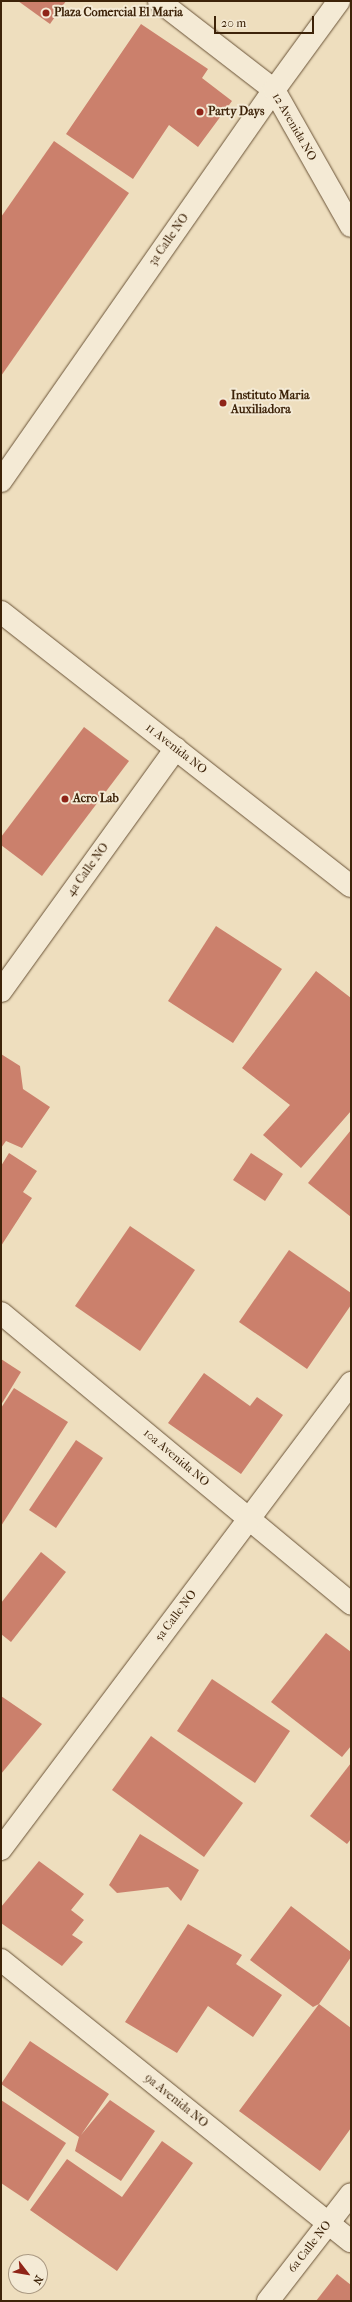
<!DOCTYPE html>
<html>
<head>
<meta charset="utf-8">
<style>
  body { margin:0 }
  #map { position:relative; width:352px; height:2302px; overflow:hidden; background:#eedebe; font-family:"IM FELL French Canon",serif }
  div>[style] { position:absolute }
  .building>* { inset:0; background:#cb806c }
  .roads { filter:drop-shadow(0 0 1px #695236) drop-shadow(0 0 1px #695236) }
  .minor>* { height:22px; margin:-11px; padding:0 11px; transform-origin:11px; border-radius:11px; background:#f4ead5 }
  .dots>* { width:11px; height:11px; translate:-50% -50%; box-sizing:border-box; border:2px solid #f4ead5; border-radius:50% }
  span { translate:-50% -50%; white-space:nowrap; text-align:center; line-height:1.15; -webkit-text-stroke:4px #f4ead5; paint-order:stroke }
  .poi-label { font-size:12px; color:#3d2309; font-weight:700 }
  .left { translate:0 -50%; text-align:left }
  .street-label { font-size:12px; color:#3d2309 }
  .frame { position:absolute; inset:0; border:2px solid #3d2309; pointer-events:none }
  .north { position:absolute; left:8px; top:2254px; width:40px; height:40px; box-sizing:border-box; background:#f4ead5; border:1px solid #ab9a83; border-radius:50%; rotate:121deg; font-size:11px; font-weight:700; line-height:16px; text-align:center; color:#3d2309 }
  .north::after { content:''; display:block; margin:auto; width:14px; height:18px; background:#8f2418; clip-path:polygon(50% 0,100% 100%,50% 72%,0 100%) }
  .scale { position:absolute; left:214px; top:16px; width:100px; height:18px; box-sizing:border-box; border:2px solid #3d2309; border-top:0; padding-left:5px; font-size:12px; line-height:14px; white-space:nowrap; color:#3d2309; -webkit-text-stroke:3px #f4ead5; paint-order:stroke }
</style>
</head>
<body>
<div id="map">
  <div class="building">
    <div style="clip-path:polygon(18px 1px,66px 1px,50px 24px)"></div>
    <div style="clip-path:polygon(141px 24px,208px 69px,202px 78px,232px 101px,198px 147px,169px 125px,133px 179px,66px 134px)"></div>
    <div style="clip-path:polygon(54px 141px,129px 193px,1px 376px,1px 217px)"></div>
    <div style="clip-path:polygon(84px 727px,129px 761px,42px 876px,1px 845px,1px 837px)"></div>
    <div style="clip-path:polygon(216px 926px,282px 969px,233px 1043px,168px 1001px)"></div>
    <div style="clip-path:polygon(316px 971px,351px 998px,351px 1111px,301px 1168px,263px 1135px,290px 1105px,242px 1068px)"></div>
    <div style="clip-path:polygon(1px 1054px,20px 1066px,23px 1089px,50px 1107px,22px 1148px,6px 1141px,1px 1148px)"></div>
    <div style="clip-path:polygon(351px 1130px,351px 1217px,308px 1183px)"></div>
    <div style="clip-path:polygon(9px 1153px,37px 1171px,23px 1192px,32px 1198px,1px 1246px,1px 1166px)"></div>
    <div style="clip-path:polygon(251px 1153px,283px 1174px,265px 1201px,233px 1180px)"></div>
    <div style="clip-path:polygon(130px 1226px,195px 1270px,140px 1351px,75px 1306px)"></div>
    <div style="clip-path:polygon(289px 1250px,351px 1293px,351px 1305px,307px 1369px,239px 1322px)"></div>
    <div style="clip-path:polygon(1px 1359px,21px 1372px,1px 1405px)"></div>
    <div style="clip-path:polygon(204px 1373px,250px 1406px,257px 1397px,283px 1415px,241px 1474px,168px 1423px)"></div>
    <div style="clip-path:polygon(14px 1388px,68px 1422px,1px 1526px,1px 1408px)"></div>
    <div style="clip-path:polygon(76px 1440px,103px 1458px,56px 1528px,29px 1510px)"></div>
    <div style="clip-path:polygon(41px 1552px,66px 1572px,11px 1642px,1px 1634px,1px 1603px)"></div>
    <div style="clip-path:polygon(326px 1633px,351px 1652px,351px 1746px,342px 1757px,271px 1702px)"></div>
    <div style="clip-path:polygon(212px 1679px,290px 1731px,255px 1783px,177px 1731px)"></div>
    <div style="clip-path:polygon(1px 1696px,42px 1724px,1px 1774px)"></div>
    <div style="clip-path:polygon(151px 1736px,243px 1803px,204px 1857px,112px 1790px)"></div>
    <div style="clip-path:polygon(351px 1763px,351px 1839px,347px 1844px,310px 1816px)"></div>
    <div style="clip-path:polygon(140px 1834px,199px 1870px,181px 1901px,168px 1887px,117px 1893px,109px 1885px)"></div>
    <div style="clip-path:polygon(39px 1861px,84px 1894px,71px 1910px,84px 1920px,72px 1935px,83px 1942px,62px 1966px,1px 1923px,1px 1907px)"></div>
    <div style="clip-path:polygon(291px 1906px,351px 1952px,351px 1957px,319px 2004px,351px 2028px,351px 2128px,320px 2171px,239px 2111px,319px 2004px,313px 2007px,250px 1960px)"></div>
    <div style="clip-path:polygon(188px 1924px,242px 1955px,236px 1964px,282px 1995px,253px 2037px,208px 2006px,177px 2053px,125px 2022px)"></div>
    <div style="clip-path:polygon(30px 2041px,109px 2094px,81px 2135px,110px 2100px,155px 2131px,121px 2181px,75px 2151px,79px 2137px,1px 2084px)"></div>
    <div style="clip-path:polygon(1px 2100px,66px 2143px,28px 2201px,1px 2183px)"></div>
    <div style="clip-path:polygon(162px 2141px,193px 2163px,117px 2271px,30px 2210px,67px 2159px,122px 2197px)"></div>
    <div style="clip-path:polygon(337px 2274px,351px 2285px,351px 2301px,316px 2301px)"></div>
  </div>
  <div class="roads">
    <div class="minor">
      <div style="left:159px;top:1px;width:145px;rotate:37.7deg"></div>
      <div style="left:274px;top:90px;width:156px;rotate:60.5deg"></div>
      <div style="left:1px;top:481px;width:477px;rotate:-55.1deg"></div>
      <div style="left:274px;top:90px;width:110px;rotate:-53.9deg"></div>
      <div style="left:1px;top:612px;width:444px;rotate:38.1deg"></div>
      <div style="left:1px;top:991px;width:299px;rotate:-54.2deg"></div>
      <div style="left:1px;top:1313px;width:455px;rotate:39.7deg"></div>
      <div style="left:1px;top:1849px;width:583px;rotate:-53.09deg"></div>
      <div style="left:1px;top:1960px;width:449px;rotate:38.8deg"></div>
      <div style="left:268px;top:2301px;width:135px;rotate:-52.2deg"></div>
    </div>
  </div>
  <div class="dots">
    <div style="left:46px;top:13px;background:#8f2418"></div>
    <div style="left:200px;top:112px;background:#8f2418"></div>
    <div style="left:223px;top:403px;background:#8f2418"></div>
    <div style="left:65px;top:799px;background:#8f2418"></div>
  </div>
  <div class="poi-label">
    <span class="left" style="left:54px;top:13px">Plaza Comercial El Maria</span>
    <span class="left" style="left:208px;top:112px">Party Days</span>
    <span class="left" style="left:231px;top:403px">Instituto Maria<br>Auxiliadora</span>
    <span class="left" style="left:73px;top:799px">Acro Lab</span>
  </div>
  <div class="street-label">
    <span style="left:294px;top:127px;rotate:60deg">12 Avenida NO</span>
    <span style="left:169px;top:240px;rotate:-55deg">3a Calle NO</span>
    <span style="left:176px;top:749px;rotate:38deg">11 Avenida NO</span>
    <span style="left:88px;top:870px;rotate:-54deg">4a Calle NO</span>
    <span style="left:176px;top:1458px;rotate:40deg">10a Avenida NO</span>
    <span style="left:176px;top:1616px;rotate:-53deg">5a Calle NO</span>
    <span style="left:176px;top:2101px;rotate:39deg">9a Avenida NO</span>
    <span style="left:310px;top:2247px;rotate:-52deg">6a Calle NO</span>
  </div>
  <div class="frame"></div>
  <div class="north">N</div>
  <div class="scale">20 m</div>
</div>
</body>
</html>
